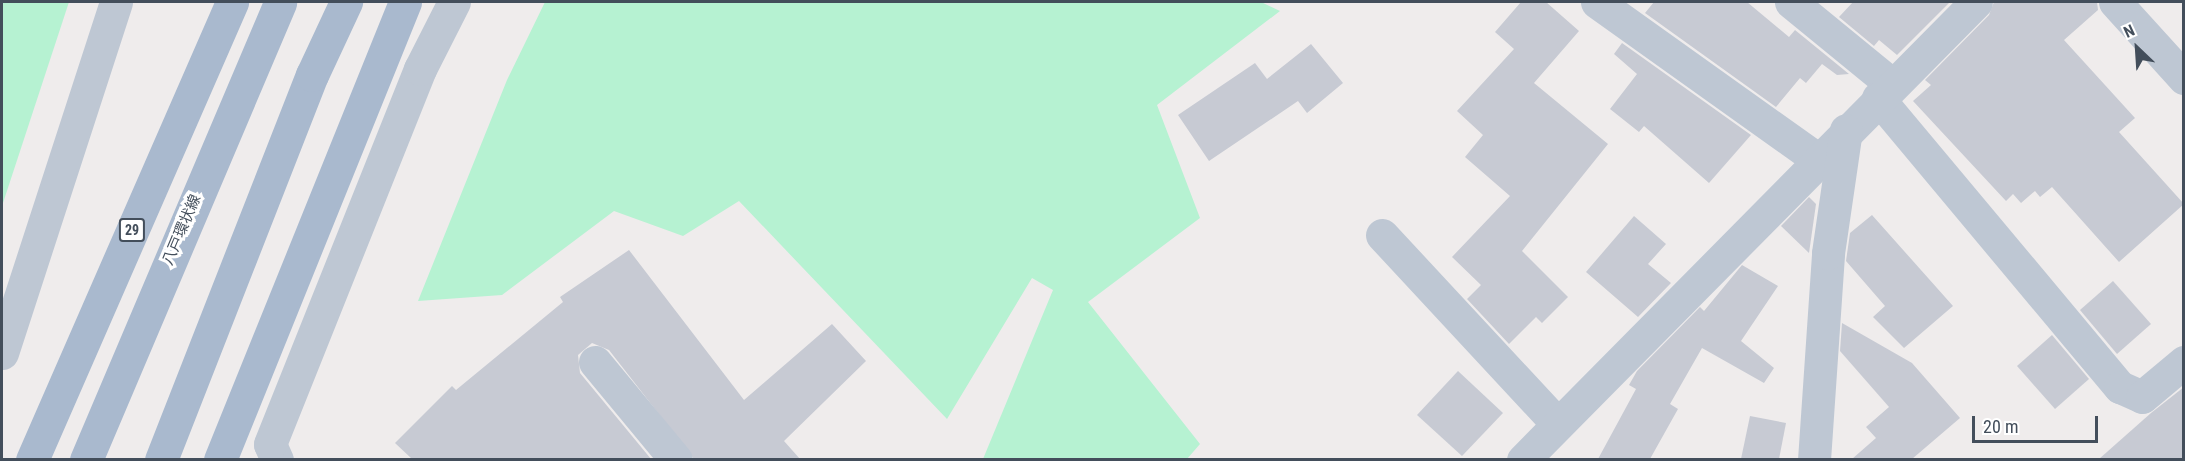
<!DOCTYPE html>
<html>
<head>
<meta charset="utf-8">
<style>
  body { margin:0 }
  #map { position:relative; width:2185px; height:461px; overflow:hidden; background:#efecec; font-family:"Roboto Condensed","Noto Sans JP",sans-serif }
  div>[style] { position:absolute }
  .green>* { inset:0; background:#b6f2d2 }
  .building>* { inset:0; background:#c7cad3 }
  .minor>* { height:33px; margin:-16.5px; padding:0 16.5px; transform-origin:16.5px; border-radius:16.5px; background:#bec7d3 }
  .primary>* { height:33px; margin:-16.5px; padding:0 16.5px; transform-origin:16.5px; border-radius:16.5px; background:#a9b9ce }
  span { translate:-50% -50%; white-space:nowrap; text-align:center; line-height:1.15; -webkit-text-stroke:6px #fff; paint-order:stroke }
  .shield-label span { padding:2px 4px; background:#fff; border:2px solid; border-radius:4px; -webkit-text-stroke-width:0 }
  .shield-label { font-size:14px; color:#434e5b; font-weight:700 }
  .street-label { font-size:15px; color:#434e5b }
  .frame { position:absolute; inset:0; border:3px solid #434e5b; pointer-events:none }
  .north { position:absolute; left:2107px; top:18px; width:60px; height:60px; -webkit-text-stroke:4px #fff; paint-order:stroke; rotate:335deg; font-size:16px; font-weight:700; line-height:24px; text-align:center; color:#434e5b }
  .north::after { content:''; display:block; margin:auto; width:21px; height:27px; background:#434e5b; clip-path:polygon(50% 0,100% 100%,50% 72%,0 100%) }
  .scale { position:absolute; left:1972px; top:416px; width:126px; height:27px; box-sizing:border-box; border:3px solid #434e5b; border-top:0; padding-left:8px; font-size:18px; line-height:21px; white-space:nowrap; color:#434e5b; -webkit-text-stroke:4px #fff; paint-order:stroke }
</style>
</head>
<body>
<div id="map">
  <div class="green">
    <div style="clip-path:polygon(2px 2px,69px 2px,2px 206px)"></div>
    <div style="clip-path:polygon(545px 2px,1261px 2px,1280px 11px,1157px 105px,1200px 218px,1088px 302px,1200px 444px,1187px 459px,983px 459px,1053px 290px,1032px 278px,947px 419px,739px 201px,683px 236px,614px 211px,502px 295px,418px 301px,507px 80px)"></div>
  </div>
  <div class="building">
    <div style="clip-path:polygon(1521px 2px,1546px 2px,1579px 31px,1534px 83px,1608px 144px,1522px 251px,1568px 297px,1542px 323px,1536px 317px,1509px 344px,1467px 299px,1481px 285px,1452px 257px,1510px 196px,1465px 157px,1483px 135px,1457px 111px,1514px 49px,1495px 32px)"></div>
    <div style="clip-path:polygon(1654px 2px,1747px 2px,1789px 37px,1795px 30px,1849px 74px,1837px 75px,1822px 64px,1806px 83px,1800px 78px,1776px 107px,1645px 13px)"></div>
    <div style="clip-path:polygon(1853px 2px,1950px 2px,1897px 55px,1879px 40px,1874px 46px,1839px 17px)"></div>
    <div style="clip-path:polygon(1994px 2px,2097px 2px,2098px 10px,2064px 40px,2135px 118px,2119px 132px,2184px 204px,2119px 262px,2052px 187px,2040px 197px,2035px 191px,2021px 203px,2013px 194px,2006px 201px,1913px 101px,1931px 85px,1925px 80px,1989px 15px)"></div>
    <div style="clip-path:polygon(1622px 43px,1751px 135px,1709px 183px,1644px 126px,1639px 132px,1610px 109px,1637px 74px,1614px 54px)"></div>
    <div style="clip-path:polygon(1311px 44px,1343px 83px,1307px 113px,1298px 101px,1209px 161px,1178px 115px,1255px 63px,1267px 79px)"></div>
    <div style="clip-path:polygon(1809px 197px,1816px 204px,1809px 253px,1781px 226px)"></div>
    <div style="clip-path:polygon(1872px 215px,1953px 306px,1904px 348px,1873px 317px,1885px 306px,1846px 261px,1850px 233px)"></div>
    <div style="clip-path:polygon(1634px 216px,1666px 244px,1648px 264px,1671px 283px,1638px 317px,1586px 272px)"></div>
    <div style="clip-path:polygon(629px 250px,744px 400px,832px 324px,866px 361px,784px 441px,800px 459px,694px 459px,609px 350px,592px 343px,578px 355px,580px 373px,651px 459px,412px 459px,395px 443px,452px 386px,456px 390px,563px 302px,560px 297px)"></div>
    <div style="clip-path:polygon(1742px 265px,1778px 286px,1741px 341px,1774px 368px,1764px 383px,1702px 348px,1670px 404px,1678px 409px,1650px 459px,1598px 459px,1636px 389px,1629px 385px,1637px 371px,1700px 307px,1704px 311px)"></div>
    <div style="clip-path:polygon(2113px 281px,2151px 324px,2117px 354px,2080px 310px)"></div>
    <div style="clip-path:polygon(1842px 323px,1912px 363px,1960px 418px,1912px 459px,1852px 459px,1876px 438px,1866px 427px,1889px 407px,1840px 351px)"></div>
    <div style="clip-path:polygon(2052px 335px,2089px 379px,2055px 409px,2017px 366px)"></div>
    <div style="clip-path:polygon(1458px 371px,1503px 413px,1462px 456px,1417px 415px)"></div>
    <div style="clip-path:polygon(2184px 387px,2184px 459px,2099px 459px,2151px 413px)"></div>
    <div style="clip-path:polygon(1750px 416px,1786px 423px,1779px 459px,1741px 459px)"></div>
  </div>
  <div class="minor">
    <div style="left:1597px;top:2px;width:270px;rotate:35.5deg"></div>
    <div style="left:1791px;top:2px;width:128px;rotate:39.3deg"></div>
    <div style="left:2115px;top:2px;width:103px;rotate:47.8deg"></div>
    <div style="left:1878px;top:98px;width:377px;rotate:50.1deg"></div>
    <div style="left:2120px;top:387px;width:24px;rotate:24deg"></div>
    <div style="left:2142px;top:397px;width:55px;rotate:-39.8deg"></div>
    <div style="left:1382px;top:235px;width:257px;rotate:47.1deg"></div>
    <div style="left:2px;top:353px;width:369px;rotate:-72deg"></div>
    <div style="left:595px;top:362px;width:127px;rotate:50.4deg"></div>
    <div style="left:277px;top:460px;width:17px;rotate:-114deg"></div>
    <div style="left:270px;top:444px;width:404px;rotate:-68.2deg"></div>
    <div style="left:420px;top:69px;width:75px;rotate:-63.1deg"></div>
    <div style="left:1523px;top:460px;width:644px;rotate:-45.31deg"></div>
    <div style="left:1814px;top:460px;width:207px;rotate:-86.1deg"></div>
    <div style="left:1828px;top:253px;width:124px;rotate:-81.7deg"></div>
  </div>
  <div class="primary">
    <div style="left:32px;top:460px;width:500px;rotate:-66.4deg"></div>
    <div style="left:86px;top:460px;width:497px;rotate:-67deg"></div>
    <div style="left:161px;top:460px;width:414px;rotate:-68.6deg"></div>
    <div style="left:312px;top:75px;width:81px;rotate:-65deg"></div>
    <div style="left:220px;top:460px;width:494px;rotate:-68deg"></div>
  </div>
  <div class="shield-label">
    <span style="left:132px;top:230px">29</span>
  </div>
  <div class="street-label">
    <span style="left:182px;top:230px;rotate:-67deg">八戸環状線</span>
  </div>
  <div class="frame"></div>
  <div class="north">N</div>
  <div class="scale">20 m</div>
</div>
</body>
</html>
